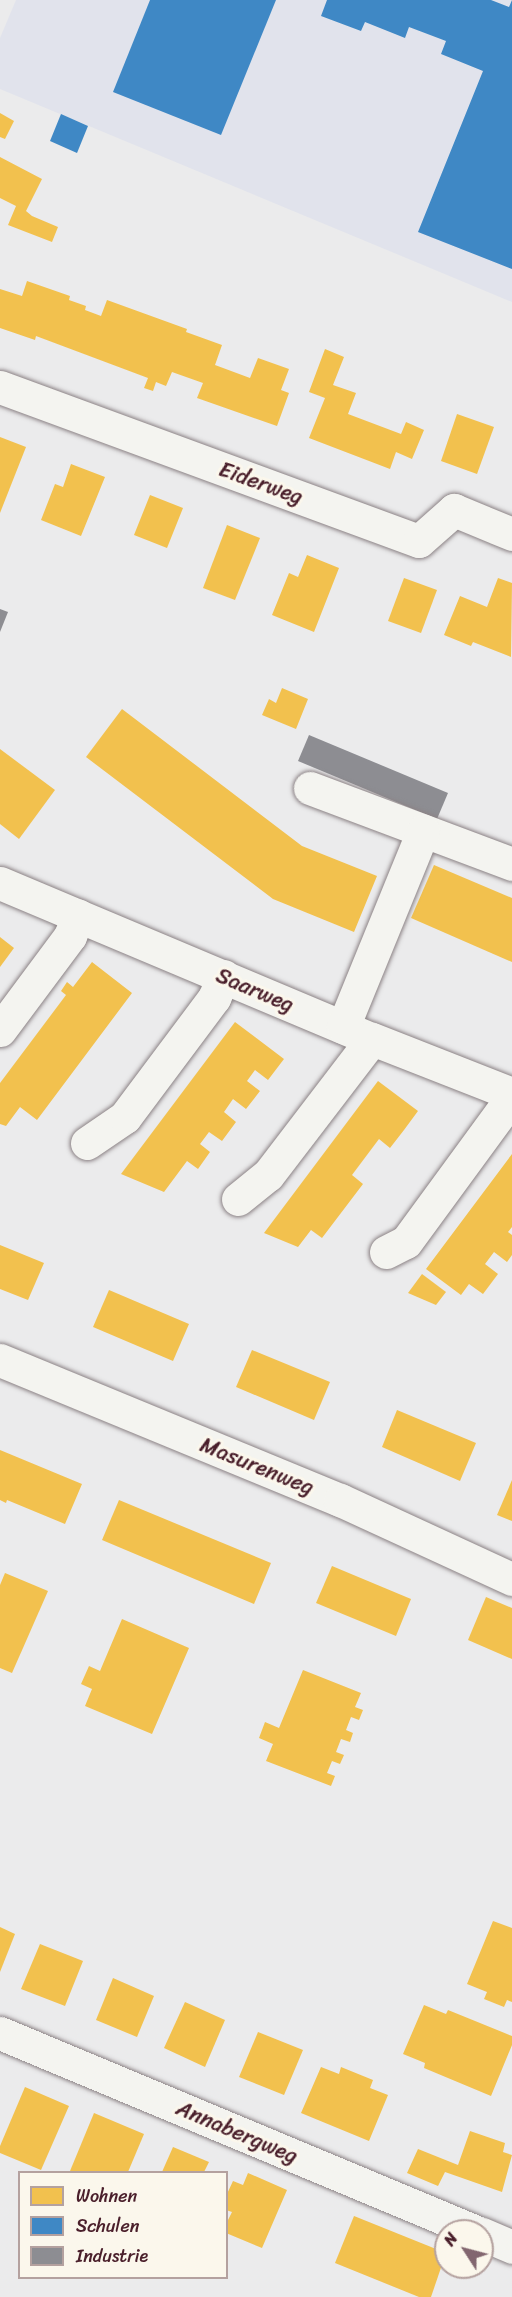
<!DOCTYPE html>
<html>
<head>
<meta charset="utf-8">
<style>
  body { margin:0 }
  #map { position:relative; width:512px; height:2297px; overflow:hidden; background:#ebebec; font-family:Sriracha,sans-serif }
  div>[style] { position:absolute }
  .built>* { inset:0; background:#e1e3ec }
  .homes>* { inset:0; background:#f2c14e }
  .schools>* { inset:0; background:#3f88c5 }
  .industry>* { inset:0; background:#8d8d92 }
  .roads { filter:drop-shadow(0 0 2px #8b8285) drop-shadow(0 0 2px #8b8285) }
  .minor>* { height:33px; margin:-16.5px; padding:0 16.5px; transform-origin:16.5px; border-radius:16.5px; background:#f4f4f0 }
  span { translate:-50% -50%; white-space:nowrap; text-align:center; line-height:1.15; -webkit-text-stroke:6px #fbf7ec; paint-order:stroke }
  .street-label { font-size:22px; color:#4a1f2b }
  .legend { position:absolute; left:18px; top:2171px; width:210px; height:108px; box-sizing:border-box; background:#fbf7ec; border:2px solid #b4a19f; margin:0; padding:8px 10px; list-style:none; font-size:18px; color:#4a1f2b }
  .legend li { display:flex; align-items:center; gap:12px; height:30px }
  .legend b { width:30px; border:2px solid #b4a19f }
  .north { position:absolute; left:434px; top:2219px; width:60px; height:60px; box-sizing:border-box; background:#fbf7ec; border:2px solid #b4a19f; border-radius:50%; rotate:306deg; font-size:16px; font-weight:700; line-height:24px; text-align:center; color:#4a1f2b }
  .north::after { content:''; display:block; margin:auto; width:21px; height:27px; background:#82666f; clip-path:polygon(50% 0,100% 100%,50% 72%,0 100%) }
</style>
</head>
<body>
<div id="map">
  <div class="built">
    <div style="clip-path:polygon(16px 0,512px 0,512px 302px,0 89px,0 38px)"></div>
  </div>
  <div class="homes">
    <div style="clip-path:polygon(0 113px,14px 121px,5px 139px,0 137px)"></div>
    <div style="clip-path:polygon(0 157px,42px 179px,26px 211px,32px 216px,58px 227px,52px 242px,8px 225px,16px 206px,0 198px)"></div>
    <div style="clip-path:polygon(27px 281px,70px 296px,69px 300px,86px 306px,85px 310px,101px 316px,107px 300px,187px 329px,186px 332px,222px 345px,215px 365px,250px 378px,258px 358px,289px 369px,281px 390px,289px 393px,277px 426px,197px 398px,203px 383px,172px 372px,166px 386px,156px 382px,153px 391px,144px 388px,148px 378px,36px 336px,35px 340px,0 328px,0 289px,22px 296px)"></div>
    <div style="clip-path:polygon(325px 349px,344px 357px,333px 385px,356px 393px,348px 414px,401px 434px,406px 422px,424px 430px,412px 459px,396px 452px,390px 469px,309px 438px,325px 398px,309px 392px)"></div>
    <div style="clip-path:polygon(457px 414px,494px 427px,477px 474px,441px 461px)"></div>
    <div style="clip-path:polygon(0 437px,26px 447px,0 513px)"></div>
    <div style="clip-path:polygon(71px 464px,105px 477px,81px 536px,41px 520px,55px 484px,63px 487px)"></div>
    <div style="clip-path:polygon(150px 495px,183px 508px,167px 548px,134px 535px)"></div>
    <div style="clip-path:polygon(227px 525px,260px 538px,235px 600px,203px 588px)"></div>
    <div style="clip-path:polygon(307px 555px,339px 568px,314px 632px,272px 615px,289px 573px,298px 577px)"></div>
    <div style="clip-path:polygon(404px 578px,437px 590px,421px 633px,388px 621px)"></div>
    <div style="clip-path:polygon(498px 578px,512px 583px,511px 657px,473px 642px,471px 646px,444px 635px,460px 596px,487px 607px)"></div>
    <div style="clip-path:polygon(282px 688px,308px 699px,296px 729px,262px 715px,269px 699px,276px 703px)"></div>
    <div style="clip-path:polygon(122px 709px,302px 846px,377px 876px,354px 932px,273px 899px,86px 757px)"></div>
    <div style="clip-path:polygon(0 749px,55px 790px,19px 839px,0 824px)"></div>
    <div style="clip-path:polygon(434px 865px,512px 898px,512px 962px,411px 918px)"></div>
    <div style="clip-path:polygon(0 937px,14px 948px,0 967px)"></div>
    <div style="clip-path:polygon(92px 962px,132px 993px,37px 1120px,20px 1107px,6px 1126px,0 1124px,0 1083px,66px 995px,61px 991px,67px 982px,73px 987px)"></div>
    <div style="clip-path:polygon(235px 1022px,284px 1059px,268px 1080px,255px 1070px,247px 1081px,260px 1091px,246px 1109px,233px 1099px,224px 1112px,236px 1122px,222px 1141px,209px 1132px,200px 1144px,210px 1152px,198px 1169px,187px 1161px,164px 1192px,121px 1174px)"></div>
    <div style="clip-path:polygon(378px 1081px,418px 1111px,404px 1130px,390px 1148px,379px 1139px,352px 1175px,363px 1184px,322px 1238px,311px 1230px,298px 1247px,264px 1233px)"></div>
    <div style="clip-path:polygon(512px 1154px,512px 1227px,508px 1232px,512px 1235px,512px 1255px,507px 1262px,494px 1252px,485px 1264px,498px 1274px,483px 1294px,469px 1284px,461px 1295px,426px 1269px)"></div>
    <div style="clip-path:polygon(0 1245px,44px 1263px,28px 1300px,0 1289px)"></div>
    <div style="clip-path:polygon(422px 1274px,446px 1292px,436px 1305px,408px 1293px)"></div>
    <div style="clip-path:polygon(109px 1290px,189px 1324px,173px 1361px,93px 1327px)"></div>
    <div style="clip-path:polygon(252px 1350px,330px 1382px,314px 1420px,236px 1387px)"></div>
    <div style="clip-path:polygon(397px 1410px,476px 1443px,460px 1481px,382px 1447px)"></div>
    <div style="clip-path:polygon(0 1450px,82px 1484px,65px 1524px,7px 1500px,6px 1503px,0 1500px)"></div>
    <div style="clip-path:polygon(512px 1480px,512px 1521px,497px 1515px)"></div>
    <div style="clip-path:polygon(119px 1500px,271px 1563px,254px 1604px,102px 1540px)"></div>
    <div style="clip-path:polygon(332px 1566px,411px 1599px,396px 1636px,316px 1603px)"></div>
    <div style="clip-path:polygon(5px 1573px,48px 1591px,12px 1673px,0 1668px,0 1585px)"></div>
    <div style="clip-path:polygon(486px 1597px,512px 1608px,512px 1659px,468px 1640px)"></div>
    <div style="clip-path:polygon(122px 1619px,189px 1648px,152px 1734px,85px 1706px,92px 1689px,81px 1684px,89px 1666px,100px 1671px)"></div>
    <div style="clip-path:polygon(303px 1670px,361px 1693px,355px 1707px,363px 1710px,359px 1720px,351px 1717px,346px 1730px,353px 1733px,350px 1742px,341px 1739px,336px 1752px,344px 1755px,340px 1764px,332px 1761px,327px 1773px,335px 1776px,331px 1786px,266px 1761px,273px 1744px,259px 1738px,265px 1722px,279px 1728px)"></div>
    <div style="clip-path:polygon(493px 1921px,512px 1928px,512px 2002px,507px 2000px,504px 2007px,484px 1999px,487px 1992px,467px 1984px)"></div>
    <div style="clip-path:polygon(0 1927px,15px 1934px,0 1972px)"></div>
    <div style="clip-path:polygon(40px 1944px,83px 1961px,65px 2006px,21px 1989px)"></div>
    <div style="clip-path:polygon(113px 1978px,154px 1996px,137px 2037px,96px 2020px)"></div>
    <div style="clip-path:polygon(185px 2002px,225px 2020px,205px 2067px,164px 2048px)"></div>
    <div style="clip-path:polygon(424px 2005px,446px 2014px,448px 2010px,512px 2036px,512px 2045px,491px 2096px,424px 2068px,425px 2063px,403px 2054px)"></div>
    <div style="clip-path:polygon(258px 2032px,303px 2050px,284px 2095px,239px 2077px)"></div>
    <div style="clip-path:polygon(321px 2067px,339px 2074px,341px 2067px,373px 2080px,370px 2088px,388px 2095px,369px 2141px,301px 2113px)"></div>
    <div style="clip-path:polygon(25px 2087px,69px 2106px,41px 2170px,0 2153px,0 2146px)"></div>
    <div style="clip-path:polygon(94px 2113px,144px 2134px,128px 2172px,70px 2171px)"></div>
    <div style="clip-path:polygon(470px 2131px,505px 2143px,503px 2152px,512px 2155px,502px 2192px,445px 2172px,438px 2186px,407px 2173px,418px 2149px,458px 2165px)"></div>
    <div style="clip-path:polygon(173px 2147px,209px 2162px,204px 2172px,162px 2172px)"></div>
    <div style="clip-path:polygon(248px 2173px,287px 2190px,262px 2248px,226px 2233px,226px 2224px,232px 2212px,226px 2210px,226px 2196px,233px 2181px,243px 2185px)"></div>
    <div style="clip-path:polygon(354px 2216px,446px 2253px,431px 2297px,419px 2297px,335px 2263px)"></div>
  </div>
  <div class="schools">
    <div style="clip-path:polygon(150px 0,276px 0,221px 135px,113px 92px)"></div>
    <div style="clip-path:polygon(327px 0,491px 0,509px 7px,512px 0,512px 269px,418px 232px,483px 71px,441px 54px,446px 41px,409px 27px,405px 38px,365px 22px,361px 31px,321px 16px)"></div>
    <div style="clip-path:polygon(61px 114px,88px 126px,77px 153px,50px 141px)"></div>
  </div>
  <div class="industry">
    <div style="clip-path:polygon(0 609px,8px 612px,0 632px)"></div>
    <div style="clip-path:polygon(309px 735px,448px 793px,437px 819px,298px 761px)"></div>
  </div>
  <div class="roads">
    <div class="minor">
      <div style="left:0;top:387px;width:446px;rotate:20.2deg"></div>
      <div style="left:419px;top:541px;width:47px;rotate:-41.5deg"></div>
      <div style="left:454px;top:510px;width:63px;rotate:22.5deg"></div>
      <div style="left:310px;top:788px;width:216px;rotate:20.6deg"></div>
      <div style="left:0;top:883px;width:403px;rotate:22.8deg"></div>
      <div style="left:372px;top:1039px;width:150px;rotate:21.4deg"></div>
      <div style="left:343px;top:1027px;width:212px;rotate:-67.8deg"></div>
      <div style="left:0;top:1030px;width:117px;rotate:-53.3deg"></div>
      <div style="left:70px;top:936px;width:22px;rotate:-68deg"></div>
      <div style="left:87px;top:1143px;width:46px;rotate:-34.4deg"></div>
      <div style="left:125px;top:1117px;width:149px;rotate:-53.2deg"></div>
      <div style="left:214px;top:998px;width:24px;rotate:-66deg"></div>
      <div style="left:238px;top:1199px;width:38px;rotate:-39deg"></div>
      <div style="left:268px;top:1175px;width:171px;rotate:-52.6deg"></div>
      <div style="left:386px;top:1252px;width:22px;rotate:-27deg"></div>
      <div style="left:406px;top:1242px;width:180px;rotate:-53.8deg"></div>
      <div style="left:0;top:1360px;width:368px;rotate:22.4deg"></div>
      <div style="left:340px;top:1500px;width:189px;rotate:24.7deg"></div>
      <div style="left:0;top:2033px;width:514px;rotate:22.67deg"></div>
      <div style="left:482px;top:2234px;width:33px;rotate:23deg"></div>
    </div>
  </div>
  <div class="street-label">
    <span style="left:261px;top:483px;rotate:20deg">Eiderweg</span>
    <span style="left:255px;top:990px;rotate:23deg">Saarweg</span>
    <span style="left:257px;top:1466px;rotate:22deg">Masurenweg</span>
    <span style="left:237px;top:2132px;rotate:23deg">Annabergweg</span>
  </div>
  <ul class="legend">
  <li><b style="height:16px;background:#f2c14e"></b>Wohnen</li>
  <li><b style="height:16px;background:#3f88c5"></b>Schulen</li>
  <li><b style="height:16px;background:#8d8d92"></b>Industrie</li>
  </ul>
  <div class="north">N</div>
</div>
</body>
</html>
